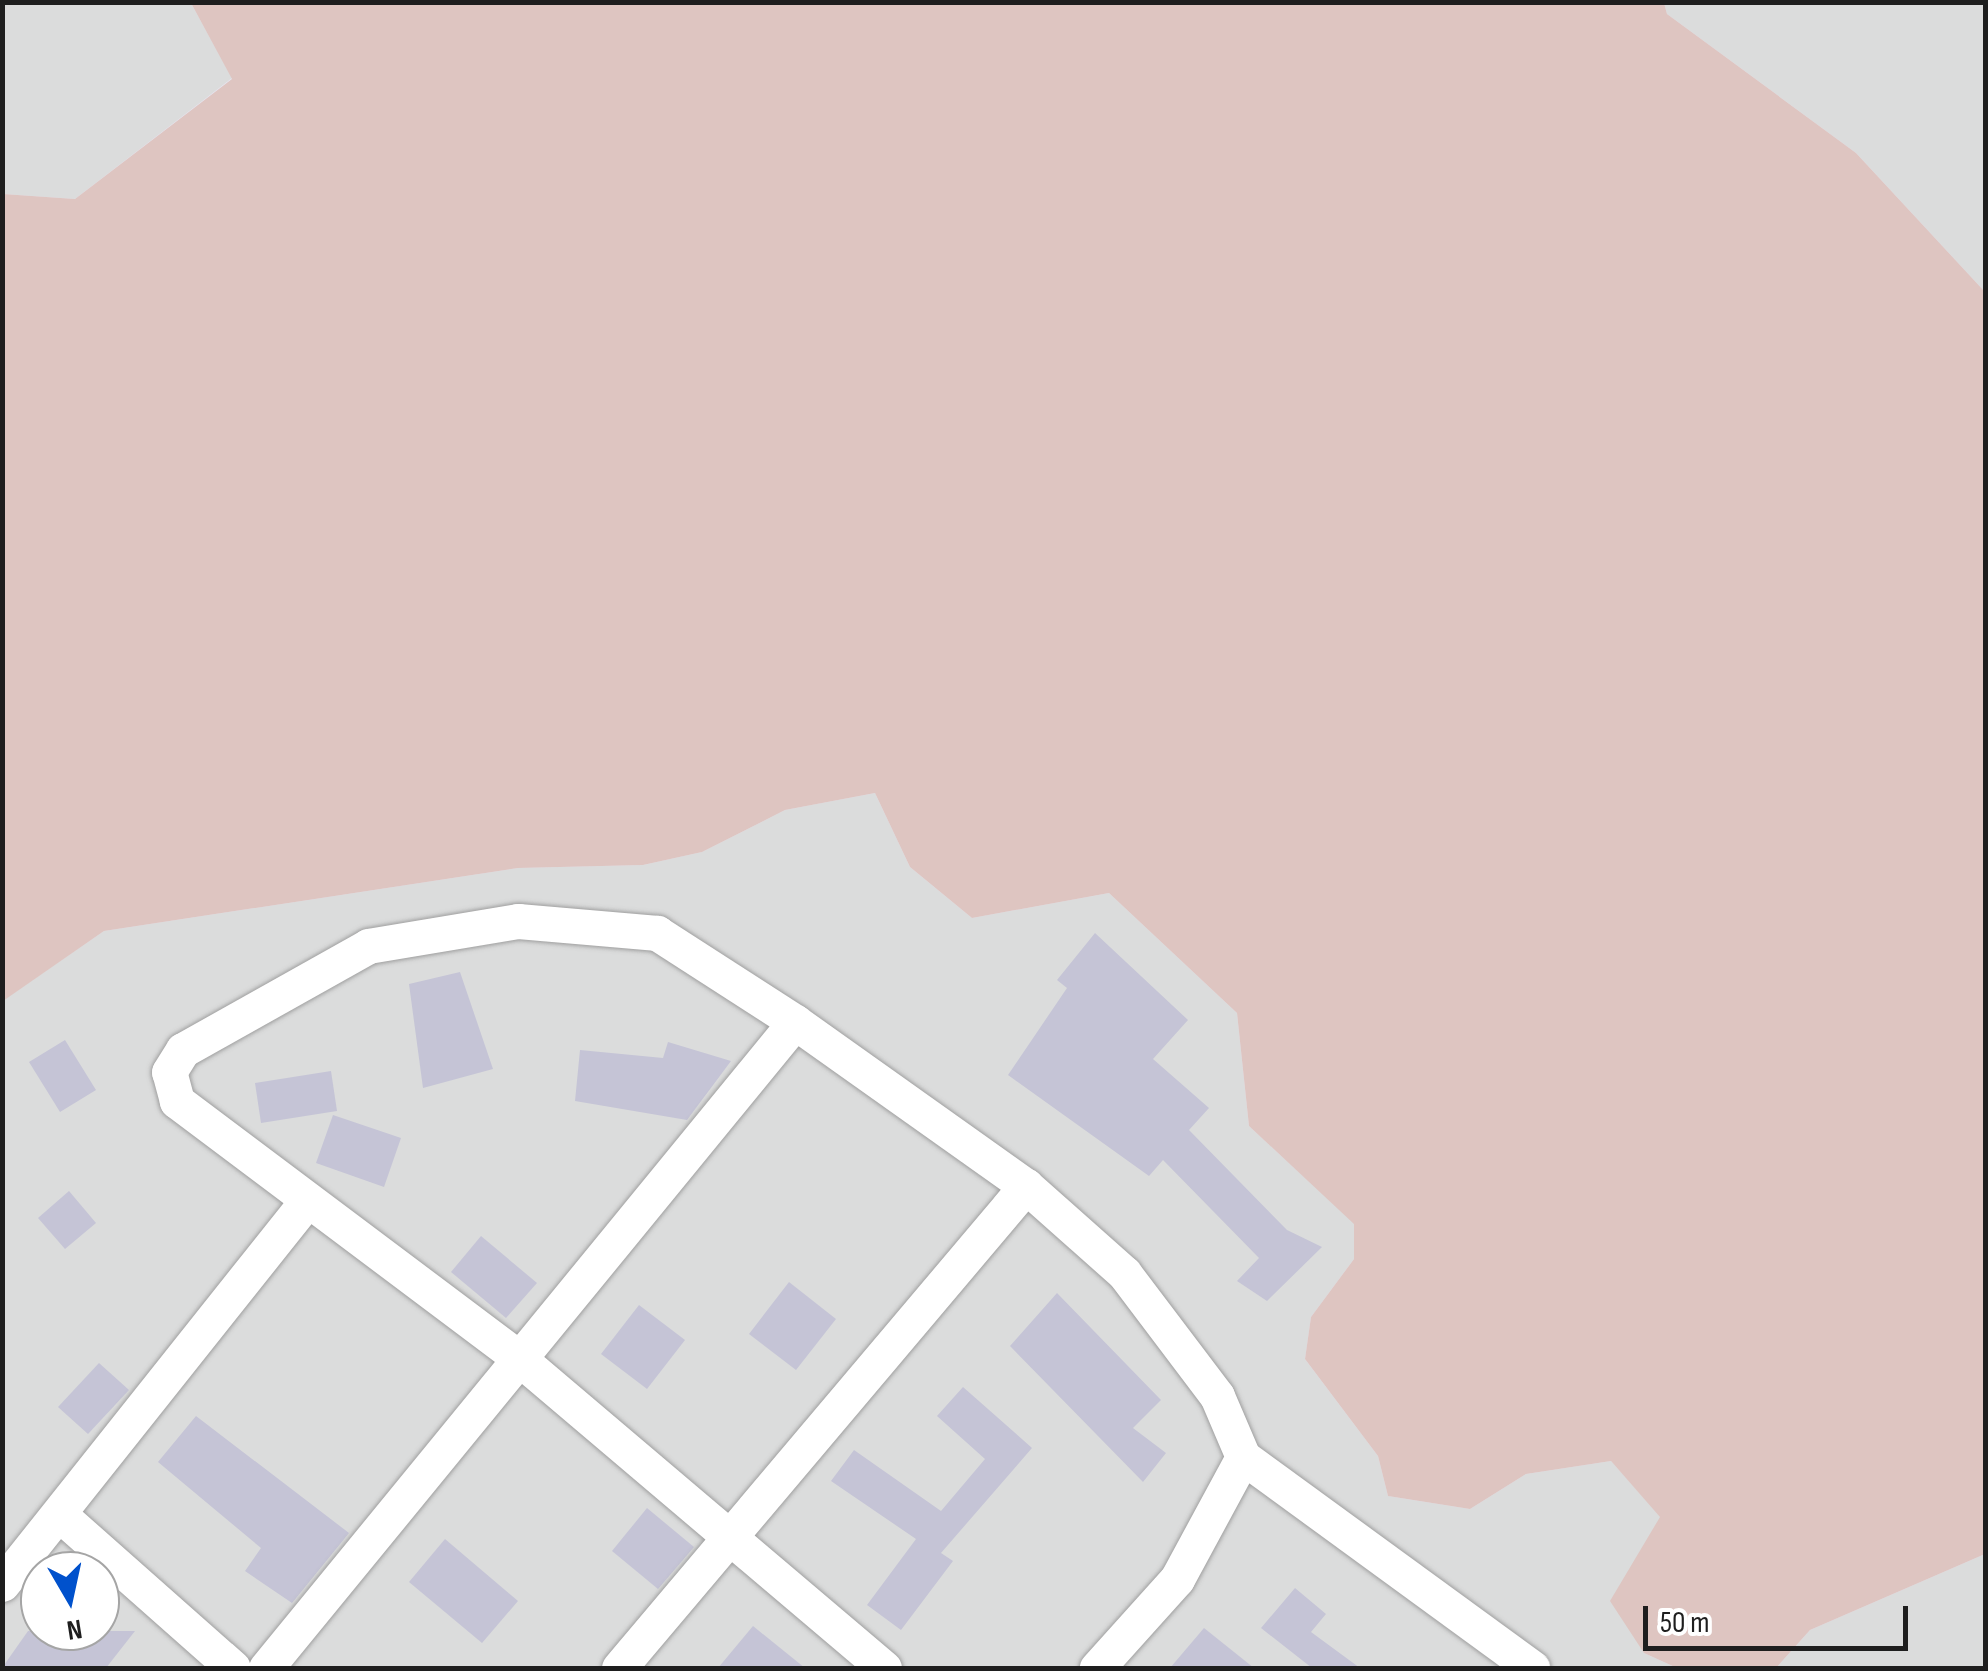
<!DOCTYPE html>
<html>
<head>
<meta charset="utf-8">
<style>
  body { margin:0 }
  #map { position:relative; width:1988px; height:1671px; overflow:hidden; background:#e7e4ef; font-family:"Sofia Sans Condensed",sans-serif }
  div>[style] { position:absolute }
  .residential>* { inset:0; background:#dbdcdc }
  .wetland>* { inset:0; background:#dec5c1 }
  .building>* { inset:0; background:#c5c4d6 }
  .roads { filter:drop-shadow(0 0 2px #9f9f9f) drop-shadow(0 0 2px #9f9f9f) }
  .minor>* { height:35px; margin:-17.5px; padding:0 17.5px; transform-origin:17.5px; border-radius:17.5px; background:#fff }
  span { translate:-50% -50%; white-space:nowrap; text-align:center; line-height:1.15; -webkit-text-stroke:8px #fff; paint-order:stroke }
  .frame { position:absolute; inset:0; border:5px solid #1e1e1e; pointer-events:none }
  .north { position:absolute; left:20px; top:1551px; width:100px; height:100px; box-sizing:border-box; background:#fff; border:2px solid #a5a5a5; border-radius:50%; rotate:171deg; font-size:28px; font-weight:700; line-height:40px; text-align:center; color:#1e1e1e }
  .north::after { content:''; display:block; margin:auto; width:35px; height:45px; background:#0051cc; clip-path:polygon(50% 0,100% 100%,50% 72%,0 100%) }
  .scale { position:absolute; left:1643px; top:1606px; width:265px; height:45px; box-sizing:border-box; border:5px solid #1e1e1e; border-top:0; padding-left:12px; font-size:30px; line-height:35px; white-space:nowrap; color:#1e1e1e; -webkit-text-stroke:8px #fff; paint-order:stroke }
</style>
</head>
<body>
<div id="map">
  <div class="residential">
    <div style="clip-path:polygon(2px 3px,191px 3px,232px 78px,75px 199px,3px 194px)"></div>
    <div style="clip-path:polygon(1664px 3px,1985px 3px,1985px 292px,1856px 153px,1667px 14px)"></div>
    <div style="clip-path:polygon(evenodd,875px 793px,910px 867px,972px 918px,1109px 893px,1237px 1013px,1249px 1126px,1355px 1224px,1354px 1259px,1311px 1317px,1305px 1359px,1378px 1456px,1388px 1496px,1470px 1509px,1526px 1474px,1611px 1461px,1661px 1517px,1644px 1653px,1677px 1668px,3px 1668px,2px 1001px,104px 931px,518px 868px,643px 865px,702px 852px,785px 810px,875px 793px,40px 1571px,100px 1571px,100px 1631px,40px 1631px,40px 1571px)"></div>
    <div style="clip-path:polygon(1985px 1554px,1985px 1668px,1776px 1668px,1810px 1630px)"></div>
  </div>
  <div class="wetland">
    <div style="clip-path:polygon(191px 3px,1664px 3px,1667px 14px,1856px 153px,1985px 292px,1985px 1554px,1810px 1630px,1776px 1668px,1677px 1668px,1644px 1653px,1610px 1601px,1660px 1517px,1611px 1461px,1526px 1474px,1470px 1509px,1388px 1496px,1378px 1456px,1305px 1359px,1311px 1317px,1354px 1259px,1354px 1224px,1249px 1126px,1237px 1013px,1109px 893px,972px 918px,910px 867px,875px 793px,785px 810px,702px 852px,643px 865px,518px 868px,104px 931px,3px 1001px,3px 194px,75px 199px,232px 79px)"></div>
  </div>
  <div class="building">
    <div style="clip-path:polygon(1095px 933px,1188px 1020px,1153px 1059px,1209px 1108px,1189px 1130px,1287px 1230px,1322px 1247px,1267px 1301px,1237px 1281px,1259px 1258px,1163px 1160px,1149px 1176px,1008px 1075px,1067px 988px,1057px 980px)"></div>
    <div style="clip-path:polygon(460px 972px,493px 1069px,423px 1088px,409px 984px)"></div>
    <div style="clip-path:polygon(65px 1040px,96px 1090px,60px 1112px,29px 1062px)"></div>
    <div style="clip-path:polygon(668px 1042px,731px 1061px,687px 1120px,575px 1101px,580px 1050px,663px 1058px)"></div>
    <div style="clip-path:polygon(331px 1071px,337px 1111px,261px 1123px,255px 1083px)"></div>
    <div style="clip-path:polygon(333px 1115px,401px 1138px,384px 1187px,316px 1163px)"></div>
    <div style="clip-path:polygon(69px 1191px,96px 1223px,65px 1249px,38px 1218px)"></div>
    <div style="clip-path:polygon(481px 1236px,537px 1283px,506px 1318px,451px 1272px)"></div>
    <div style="clip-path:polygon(789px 1282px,836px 1319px,796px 1370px,749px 1334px)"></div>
    <div style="clip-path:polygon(1057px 1293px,1161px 1400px,1133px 1428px,1166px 1453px,1143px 1482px,1010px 1346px)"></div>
    <div style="clip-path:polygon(639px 1305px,685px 1340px,647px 1389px,601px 1354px)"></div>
    <div style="clip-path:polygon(99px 1363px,129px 1390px,88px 1434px,58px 1407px)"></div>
    <div style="clip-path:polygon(963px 1387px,1032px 1448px,941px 1553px,953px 1561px,901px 1630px,867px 1605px,916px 1539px,831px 1481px,854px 1450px,941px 1511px,985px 1459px,937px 1416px)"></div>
    <div style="clip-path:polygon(196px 1416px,349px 1533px,292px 1603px,245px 1571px,261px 1548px,158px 1462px)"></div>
    <div style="clip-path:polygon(647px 1508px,694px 1547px,658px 1589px,612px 1551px)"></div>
    <div style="clip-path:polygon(445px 1539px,518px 1601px,482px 1643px,409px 1582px)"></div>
    <div style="clip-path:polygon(1295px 1588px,1326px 1614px,1311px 1632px,1360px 1668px,1312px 1668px,1261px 1628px)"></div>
    <div style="clip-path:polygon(753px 1626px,805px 1668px,718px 1668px)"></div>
    <div style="clip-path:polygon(1204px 1628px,1254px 1668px,1170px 1668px)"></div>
    <div style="clip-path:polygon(28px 1631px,135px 1631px,106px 1668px,2px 1668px)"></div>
  </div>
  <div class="roads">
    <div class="minor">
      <div style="left:1243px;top:1457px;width:358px;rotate:36.1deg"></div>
      <div style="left:59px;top:1514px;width:232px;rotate:41.5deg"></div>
      <div style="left:2px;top:1584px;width:490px;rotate:-51.5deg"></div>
      <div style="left:266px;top:1668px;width:835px;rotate:-50.69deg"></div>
      <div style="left:619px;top:1668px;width:631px;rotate:-49.82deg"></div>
      <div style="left:884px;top:1668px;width:479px;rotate:-139.7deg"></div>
      <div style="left:519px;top:1358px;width:428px;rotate:-143.1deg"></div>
      <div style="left:177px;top:1101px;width:30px;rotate:-105deg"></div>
      <div style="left:169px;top:1072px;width:26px;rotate:-58deg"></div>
      <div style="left:183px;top:1050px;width:212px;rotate:-29.3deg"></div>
      <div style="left:368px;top:946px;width:152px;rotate:-9.5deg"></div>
      <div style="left:518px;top:921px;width:140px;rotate:4.9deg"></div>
      <div style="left:657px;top:933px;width:164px;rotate:32.8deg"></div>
      <div style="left:795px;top:1022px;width:283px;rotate:35.4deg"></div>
      <div style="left:1026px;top:1186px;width:131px;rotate:41.6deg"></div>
      <div style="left:1124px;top:1273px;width:154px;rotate:52.9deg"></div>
      <div style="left:1217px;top:1396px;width:66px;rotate:66.9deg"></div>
      <div style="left:1243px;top:1457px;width:139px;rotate:118.4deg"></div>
      <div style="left:1177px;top:1579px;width:120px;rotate:132deg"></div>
    </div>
  </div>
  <div class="frame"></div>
  <div class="north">N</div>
  <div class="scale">50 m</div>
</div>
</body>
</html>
